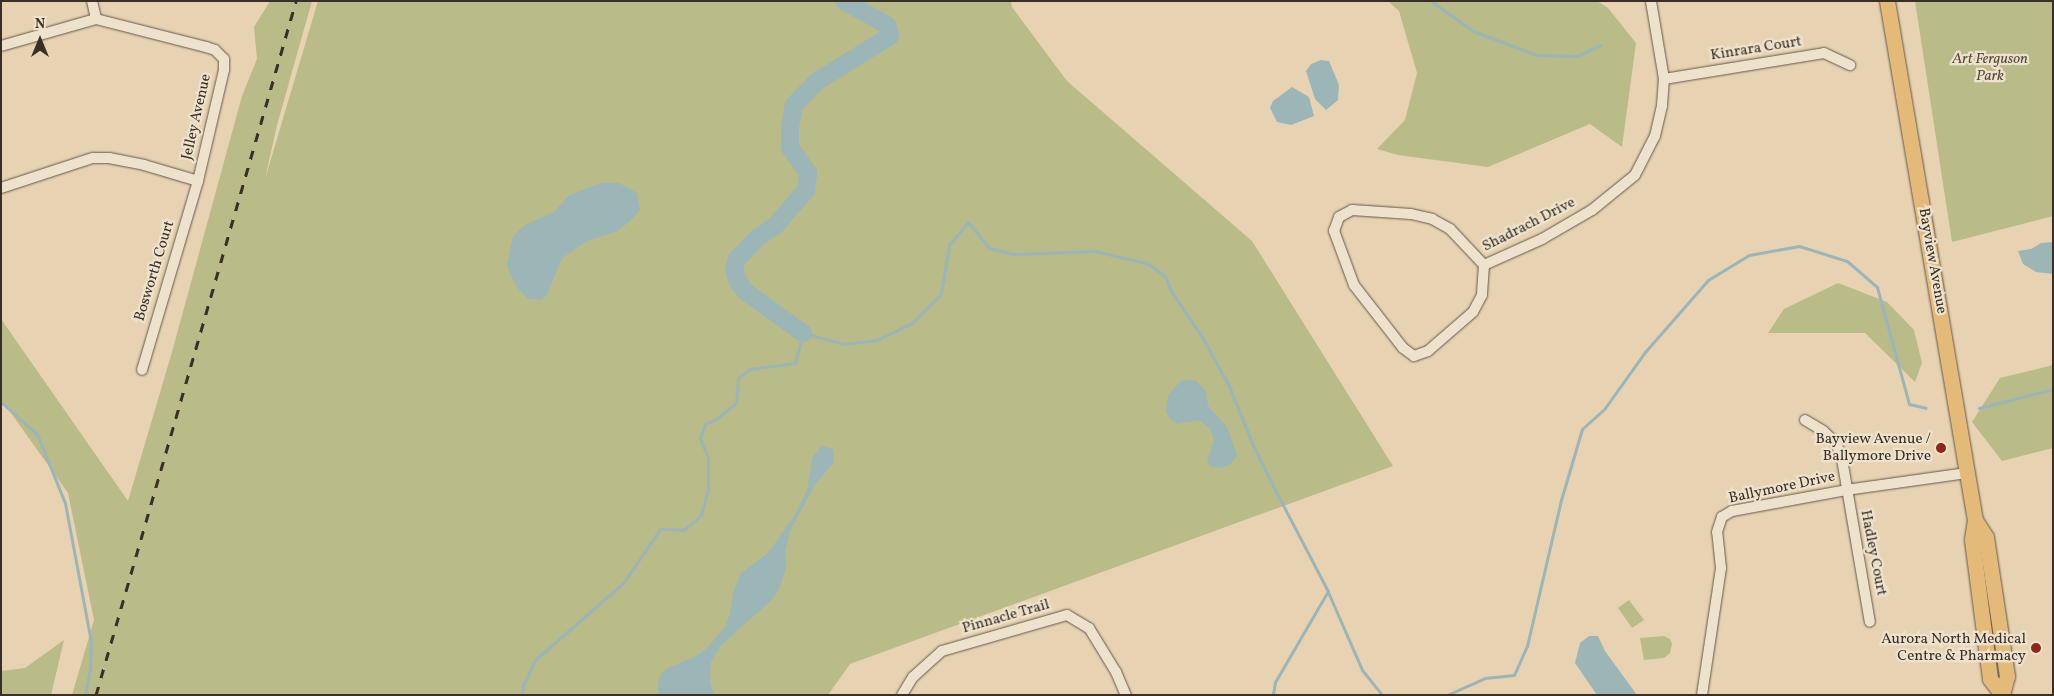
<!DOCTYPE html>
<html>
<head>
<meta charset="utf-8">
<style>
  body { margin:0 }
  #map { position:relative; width:2054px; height:696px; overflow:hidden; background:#e7d3b2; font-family:Vollkorn,serif }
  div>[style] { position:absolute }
  .green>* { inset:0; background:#b9bb89 }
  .water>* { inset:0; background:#9cb5b7 }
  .stream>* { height:3px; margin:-1.5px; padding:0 1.5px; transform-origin:1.5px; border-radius:1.5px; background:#9cb5b7 }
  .river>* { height:18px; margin:-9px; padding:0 9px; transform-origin:9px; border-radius:9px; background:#9cb5b7 }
  .roads { filter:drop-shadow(0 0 1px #64584a) drop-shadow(0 0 1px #64584a) }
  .street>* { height:10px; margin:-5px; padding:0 5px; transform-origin:5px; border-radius:5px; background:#efe2cd }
  .primary>* { height:15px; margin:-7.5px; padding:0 7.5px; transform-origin:7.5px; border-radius:7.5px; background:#e4ba79 }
  .rail>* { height:3px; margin-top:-1.5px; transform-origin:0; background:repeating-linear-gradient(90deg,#392f27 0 9px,transparent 0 18px) }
  .dots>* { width:14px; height:14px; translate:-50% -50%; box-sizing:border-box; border:2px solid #efe2cd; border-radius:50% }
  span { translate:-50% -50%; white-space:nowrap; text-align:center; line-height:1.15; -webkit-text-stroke:4.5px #efe2cd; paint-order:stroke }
  .street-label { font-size:15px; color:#392f27 }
  .park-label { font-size:15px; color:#534b3b; font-style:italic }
  .poi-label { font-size:15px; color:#392f27 }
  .right { translate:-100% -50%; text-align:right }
  .frame { position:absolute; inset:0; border:2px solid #392f27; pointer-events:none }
  .north { position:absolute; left:15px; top:15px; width:50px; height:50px; -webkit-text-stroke:4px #efe2cd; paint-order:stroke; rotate:0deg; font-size:14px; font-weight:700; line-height:20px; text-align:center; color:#392f27 }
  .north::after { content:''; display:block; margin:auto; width:18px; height:22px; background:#392f27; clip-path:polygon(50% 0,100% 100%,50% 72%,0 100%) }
</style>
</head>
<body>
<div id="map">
  <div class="green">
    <div style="clip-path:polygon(270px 1px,312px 1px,277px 125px,265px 179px,318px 1px,1011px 1px,1012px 7px,1067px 81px,1252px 241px,1393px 466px,850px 664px,828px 695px,72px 695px,94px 620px,68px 493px,1px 399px,1px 319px,128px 501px,172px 352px,242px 96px,257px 59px,254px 27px)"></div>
    <div style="clip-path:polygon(1388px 1px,1597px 1px,1608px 8px,1636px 43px,1622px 147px,1590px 124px,1488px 167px,1398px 155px,1377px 149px,1405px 120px,1417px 73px,1399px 11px)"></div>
    <div style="clip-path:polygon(1915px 1px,2053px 1px,2053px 216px,1952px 242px)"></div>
    <div style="clip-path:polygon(1838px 283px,1887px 302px,1914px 330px,1922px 363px,1915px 382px,1865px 333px,1768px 333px,1784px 309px)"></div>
    <div style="clip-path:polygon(2053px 365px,2053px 448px,2002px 461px,1972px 422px,2000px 378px)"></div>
    <div style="clip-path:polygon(1629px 600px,1644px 620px,1632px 628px,1618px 608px)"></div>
    <div style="clip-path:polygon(1664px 636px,1670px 639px,1672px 644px,1670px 653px,1664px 658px,1644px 660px,1640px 638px)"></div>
    <div style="clip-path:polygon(64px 640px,51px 695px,1px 695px,1px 671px,25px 668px)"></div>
  </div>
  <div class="water">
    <div style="clip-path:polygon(1321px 60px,1329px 61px,1339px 85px,1338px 100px,1326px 110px,1315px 99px,1306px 71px,1311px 64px)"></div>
    <div style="clip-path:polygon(1292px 87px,1309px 97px,1314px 116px,1291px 125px,1277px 122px,1270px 108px,1273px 101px)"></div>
    <div style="clip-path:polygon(600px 183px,619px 183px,637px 193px,640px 210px,629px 222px,617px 231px,587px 241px,562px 258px,547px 295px,541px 300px,528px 299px,516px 286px,507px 266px,513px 236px,525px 225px,554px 212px,568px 196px)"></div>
    <div style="clip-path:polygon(2053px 242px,2053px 274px,2036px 272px,2023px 264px,2018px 251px,2031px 249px,2041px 243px)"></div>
    <div style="clip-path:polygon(1195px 380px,1206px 391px,1208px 406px,1227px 427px,1237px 455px,1231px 464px,1221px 468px,1210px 466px,1207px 459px,1214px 442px,1212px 432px,1207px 426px,1199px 420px,1177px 424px,1171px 420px,1166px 412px,1168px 395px,1181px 381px)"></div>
    <div style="clip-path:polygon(822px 446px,833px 449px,834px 462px,816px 483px,790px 531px,785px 551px,786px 567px,780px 587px,772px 600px,721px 645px,711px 662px,710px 682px,714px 695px,659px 695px,658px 683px,661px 674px,668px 668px,696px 656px,706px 649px,725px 627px,730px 614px,733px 593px,741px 573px,768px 553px,795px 515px,807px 490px,813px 456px)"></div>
    <div style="clip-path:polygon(1589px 636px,1598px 636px,1605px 651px,1637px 695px,1597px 695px,1575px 663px,1580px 643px)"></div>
  </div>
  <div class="stream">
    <div style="left:1431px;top:1px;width:52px;rotate:35.5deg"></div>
    <div style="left:1473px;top:31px;width:68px;rotate:20.6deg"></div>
    <div style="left:1537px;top:55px;width:40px;rotate:1.4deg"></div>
    <div style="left:1577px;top:56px;width:26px;rotate:-25deg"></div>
    <div style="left:1px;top:402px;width:48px;rotate:41.6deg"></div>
    <div style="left:37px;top:434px;width:74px;rotate:67.9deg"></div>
    <div style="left:65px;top:503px;width:141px;rotate:79.4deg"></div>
    <div style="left:91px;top:642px;width:27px;rotate:92deg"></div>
    <div style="left:90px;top:669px;width:26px;rotate:101deg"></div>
    <div style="left:1979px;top:408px;width:76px;rotate:-14.4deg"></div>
    <div style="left:1328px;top:592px;width:85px;rotate:66.4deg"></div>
    <div style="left:1362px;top:670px;width:32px;rotate:51deg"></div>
    <div style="left:522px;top:695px;width:10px;rotate:-84deg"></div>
    <div style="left:523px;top:685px;width:28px;rotate:-64deg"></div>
    <div style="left:535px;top:660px;width:118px;rotate:-41.2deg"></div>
    <div style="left:624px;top:582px;width:64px;rotate:-55.8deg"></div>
    <div style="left:660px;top:529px;width:24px;rotate:2deg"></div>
    <div style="left:684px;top:530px;width:23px;rotate:-41deg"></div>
    <div style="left:701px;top:515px;width:27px;rotate:-75deg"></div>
    <div style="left:708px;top:489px;width:31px;rotate:-90deg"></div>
    <div style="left:708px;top:458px;width:22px;rotate:-112deg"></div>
    <div style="left:700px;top:438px;width:15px;rotate:-70deg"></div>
    <div style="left:705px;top:424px;width:12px;rotate:-24deg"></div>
    <div style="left:716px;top:419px;width:26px;rotate:-39deg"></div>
    <div style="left:736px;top:403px;width:25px;rotate:-85deg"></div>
    <div style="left:738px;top:378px;width:15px;rotate:-37deg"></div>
    <div style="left:750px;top:369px;width:45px;rotate:-7.6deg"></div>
    <div style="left:795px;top:363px;width:31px;rotate:-75deg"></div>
    <div style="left:803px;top:333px;width:42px;rotate:15deg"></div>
    <div style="left:844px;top:344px;width:33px;rotate:-7deg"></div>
    <div style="left:877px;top:340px;width:39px;rotate:-26deg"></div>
    <div style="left:912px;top:323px;width:41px;rotate:-45deg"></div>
    <div style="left:941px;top:294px;width:50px;rotate:-80.7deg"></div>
    <div style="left:949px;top:245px;width:30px;rotate:-50deg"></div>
    <div style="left:968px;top:222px;width:33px;rotate:51deg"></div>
    <div style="left:989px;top:248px;width:25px;rotate:14deg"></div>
    <div style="left:1013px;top:254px;width:81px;rotate:-2.1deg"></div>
    <div style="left:1094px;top:251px;width:54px;rotate:12.8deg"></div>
    <div style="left:1147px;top:263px;width:22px;rotate:36deg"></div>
    <div style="left:1165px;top:276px;width:16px;rotate:68deg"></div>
    <div style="left:1171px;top:291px;width:55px;rotate:56deg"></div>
    <div style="left:1202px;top:337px;width:56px;rotate:61.1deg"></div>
    <div style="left:1229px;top:386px;width:61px;rotate:68deg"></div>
    <div style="left:1252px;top:443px;width:48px;rotate:64deg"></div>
    <div style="left:1273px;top:486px;width:119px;rotate:62.4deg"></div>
    <div style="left:1328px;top:591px;width:105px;rotate:120.2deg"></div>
    <div style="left:1275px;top:682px;width:13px;rotate:99deg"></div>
    <div style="left:1447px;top:695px;width:42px;rotate:-24.1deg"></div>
    <div style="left:1485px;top:678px;width:29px;rotate:-6deg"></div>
    <div style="left:1514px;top:675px;width:32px;rotate:-66deg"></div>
    <div style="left:1527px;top:646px;width:150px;rotate:-76.9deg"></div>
    <div style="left:1561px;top:500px;width:74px;rotate:-73.5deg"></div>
    <div style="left:1582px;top:429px;width:31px;rotate:-42deg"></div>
    <div style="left:1605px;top:408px;width:69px;rotate:-54.5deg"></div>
    <div style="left:1645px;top:352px;width:96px;rotate:-48.8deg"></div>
    <div style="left:1708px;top:280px;width:48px;rotate:-31.4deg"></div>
    <div style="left:1749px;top:255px;width:51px;rotate:-10.2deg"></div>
    <div style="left:1799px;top:246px;width:50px;rotate:17.4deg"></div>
    <div style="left:1847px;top:261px;width:40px;rotate:41deg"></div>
    <div style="left:1877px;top:287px;width:121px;rotate:74.7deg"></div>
    <div style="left:1909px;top:404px;width:17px;rotate:13deg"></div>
  </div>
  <div class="river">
    <div style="left:803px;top:333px;width:70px;rotate:-144.3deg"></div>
    <div style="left:746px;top:292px;width:15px;rotate:-127deg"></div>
    <div style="left:737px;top:280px;width:11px;rotate:-105deg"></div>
    <div style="left:734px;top:269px;width:10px;rotate:-73deg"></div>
    <div style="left:737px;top:259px;width:29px;rotate:-46deg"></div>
    <div style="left:757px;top:238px;width:23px;rotate:-34deg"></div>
    <div style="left:776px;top:225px;width:46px;rotate:-49.4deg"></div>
    <div style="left:806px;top:190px;width:17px;rotate:-83deg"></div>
    <div style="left:808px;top:173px;width:32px;rotate:-125deg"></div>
    <div style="left:790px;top:147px;width:20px;rotate:-90deg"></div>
    <div style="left:790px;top:127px;width:22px;rotate:-80deg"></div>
    <div style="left:794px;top:105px;width:32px;rotate:-46deg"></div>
    <div style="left:816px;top:82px;width:87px;rotate:-31.9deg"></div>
    <div style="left:890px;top:36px;width:11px;rotate:-105deg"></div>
    <div style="left:887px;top:25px;width:49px;rotate:-150.8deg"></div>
  </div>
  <div class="roads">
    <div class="street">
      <div style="left:92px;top:1px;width:18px;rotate:77deg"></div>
      <div style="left:1px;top:46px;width:99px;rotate:-15.9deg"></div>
      <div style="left:96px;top:19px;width:114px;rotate:14.3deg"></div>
      <div style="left:206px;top:47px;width:9px;rotate:18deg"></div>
      <div style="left:215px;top:50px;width:13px;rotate:45deg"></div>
      <div style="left:224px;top:59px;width:11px;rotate:90deg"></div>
      <div style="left:224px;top:70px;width:114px;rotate:103.2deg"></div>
      <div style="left:198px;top:181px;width:197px;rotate:106.5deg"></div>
      <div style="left:1664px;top:79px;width:162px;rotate:-9.2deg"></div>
      <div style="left:1824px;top:53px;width:29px;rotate:25deg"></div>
      <div style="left:1px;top:188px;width:97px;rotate:-18.1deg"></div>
      <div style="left:93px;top:158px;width:16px"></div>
      <div style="left:109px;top:158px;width:36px;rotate:11deg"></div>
      <div style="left:144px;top:165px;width:56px;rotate:16.5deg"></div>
      <div style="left:1352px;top:210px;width:59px;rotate:3.9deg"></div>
      <div style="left:1411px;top:214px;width:22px;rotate:13deg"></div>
      <div style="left:1432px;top:219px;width:21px;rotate:29deg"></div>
      <div style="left:1450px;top:229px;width:50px;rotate:46.6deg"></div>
      <div style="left:1484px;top:265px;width:30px;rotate:94deg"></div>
      <div style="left:1482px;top:295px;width:19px;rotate:118deg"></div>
      <div style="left:1473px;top:312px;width:60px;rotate:139.1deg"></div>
      <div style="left:1428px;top:351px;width:15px;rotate:160deg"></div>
      <div style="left:1414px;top:356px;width:14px;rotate:-144deg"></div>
      <div style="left:1403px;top:348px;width:80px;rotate:-127.9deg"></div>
      <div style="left:1354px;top:285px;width:58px;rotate:-110.3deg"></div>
      <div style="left:1334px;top:231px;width:15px;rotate:-70deg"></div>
      <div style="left:1339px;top:217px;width:15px;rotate:-28deg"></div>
      <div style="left:1484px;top:265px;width:64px;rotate:-24.1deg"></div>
      <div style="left:1542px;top:239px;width:58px;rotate:-30.1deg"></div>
      <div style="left:1592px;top:210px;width:55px;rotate:-39.1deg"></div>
      <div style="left:1635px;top:175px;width:44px;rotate:-62.9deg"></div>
      <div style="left:1655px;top:136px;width:31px;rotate:-77deg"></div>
      <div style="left:1662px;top:106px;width:27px;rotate:-86deg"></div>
      <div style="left:1664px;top:79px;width:79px;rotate:-99.5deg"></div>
      <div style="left:1805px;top:420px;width:21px;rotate:31deg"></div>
      <div style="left:1823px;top:431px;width:18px;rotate:43deg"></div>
      <div style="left:1836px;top:443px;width:17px;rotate:69deg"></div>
      <div style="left:1842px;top:459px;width:165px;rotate:80.3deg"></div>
      <div style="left:902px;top:695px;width:21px;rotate:-59deg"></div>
      <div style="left:913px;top:677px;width:39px;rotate:-42deg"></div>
      <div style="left:942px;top:651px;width:130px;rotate:-16.1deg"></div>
      <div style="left:1067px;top:615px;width:26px;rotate:31deg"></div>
      <div style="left:1089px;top:628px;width:52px;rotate:58.5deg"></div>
      <div style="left:1116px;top:672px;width:25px;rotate:67deg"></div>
      <div style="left:1702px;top:695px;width:128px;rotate:-81.5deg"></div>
      <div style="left:1721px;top:568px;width:36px;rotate:-96deg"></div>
      <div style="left:1717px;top:532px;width:16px;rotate:-72deg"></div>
      <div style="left:1722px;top:517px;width:12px;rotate:-31deg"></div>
      <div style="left:1732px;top:511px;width:116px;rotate:-10.4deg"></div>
      <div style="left:1846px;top:490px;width:122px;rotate:-8deg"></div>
    </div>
    <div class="primary">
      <div style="left:1887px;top:1px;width:526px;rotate:80.38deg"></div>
      <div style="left:1975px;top:520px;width:20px;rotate:99deg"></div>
      <div style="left:1972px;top:540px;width:140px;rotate:82.6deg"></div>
      <div style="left:1990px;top:679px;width:18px;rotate:52deg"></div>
      <div style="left:1975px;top:520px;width:20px;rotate:57deg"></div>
      <div style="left:1986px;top:537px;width:141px;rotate:81.4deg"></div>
      <div style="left:2007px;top:676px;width:20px;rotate:105deg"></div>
    </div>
  </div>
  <div class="rail">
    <div style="left:96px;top:695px;width:722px;rotate:-73.92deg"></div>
  </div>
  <div class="dots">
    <div style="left:1941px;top:448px;background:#8f2418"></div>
    <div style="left:2036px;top:648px;background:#8f2418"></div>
  </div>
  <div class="street-label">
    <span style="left:1756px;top:49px;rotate:-9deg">Kinrara Court</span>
    <span style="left:197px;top:117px;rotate:-77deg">Jelley Avenue</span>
    <span style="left:1529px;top:225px;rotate:-27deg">Shadrach Drive</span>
    <span style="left:1932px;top:261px;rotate:80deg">Bayview Avenue</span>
    <span style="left:155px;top:271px;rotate:-73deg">Bosworth Court</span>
    <span style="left:1782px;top:488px;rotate:-12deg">Ballymore Drive</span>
    <span style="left:1873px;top:553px;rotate:79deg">Hadley Court</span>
    <span style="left:1006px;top:617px;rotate:-16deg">Pinnacle Trail</span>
  </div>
  <div class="park-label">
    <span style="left:1990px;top:68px">Art Ferguson<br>Park</span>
  </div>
  <div class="poi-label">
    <span class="right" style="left:1931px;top:448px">Bayview Avenue /<br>Ballymore Drive</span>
    <span class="right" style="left:2026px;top:648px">Aurora North Medical<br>Centre &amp; Pharmacy</span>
  </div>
  <div class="frame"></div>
  <div class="north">N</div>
</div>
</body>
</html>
